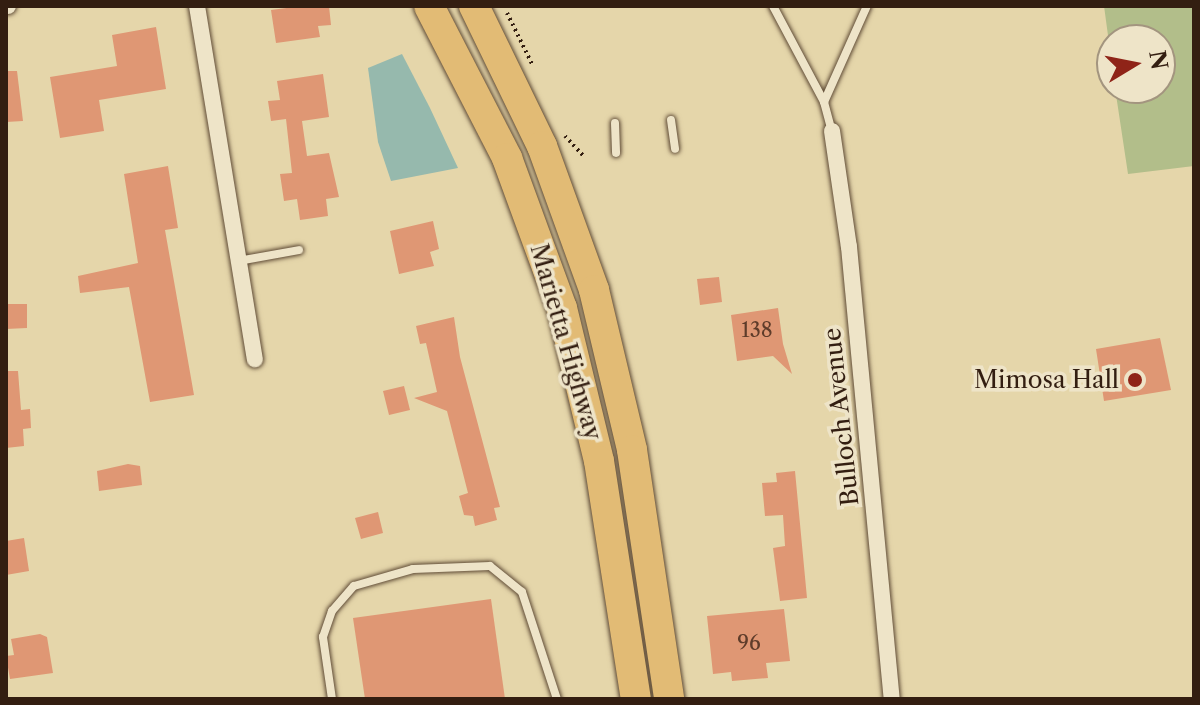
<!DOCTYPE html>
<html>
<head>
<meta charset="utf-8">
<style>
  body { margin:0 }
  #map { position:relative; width:1200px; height:705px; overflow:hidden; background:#e5d6aa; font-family:"Libre Caslon Text",serif }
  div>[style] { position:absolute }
  .green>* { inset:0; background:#b2be8a }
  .water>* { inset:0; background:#96b9ad }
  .building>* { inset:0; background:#df9774 }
  .path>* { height:4px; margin-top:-2px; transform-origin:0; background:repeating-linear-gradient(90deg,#331e11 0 2px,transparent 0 6px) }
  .roads { filter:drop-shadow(0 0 2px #604c37) drop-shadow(0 0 2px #604c37) }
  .lane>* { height:8px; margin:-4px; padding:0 4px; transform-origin:4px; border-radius:4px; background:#eee4c8 }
  .street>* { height:16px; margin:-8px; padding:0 8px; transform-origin:8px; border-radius:8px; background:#eee4c8 }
  .highway>* { height:30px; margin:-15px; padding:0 15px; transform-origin:15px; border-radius:15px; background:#e2bb75 }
  .dots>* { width:22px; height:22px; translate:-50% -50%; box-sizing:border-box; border:4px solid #eee4c8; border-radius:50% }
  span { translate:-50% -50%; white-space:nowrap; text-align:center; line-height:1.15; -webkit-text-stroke:7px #eee4c8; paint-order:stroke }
  .number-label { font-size:20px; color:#5e3c2a }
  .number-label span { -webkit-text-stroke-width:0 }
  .street-label { font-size:24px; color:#331e11 }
  .poi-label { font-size:24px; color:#331e11 }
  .right { translate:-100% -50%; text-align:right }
  .frame { position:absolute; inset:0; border:8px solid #331e11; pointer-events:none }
  .north { position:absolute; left:1096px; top:24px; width:80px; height:80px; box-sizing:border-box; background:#eee4c8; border:2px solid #a3957f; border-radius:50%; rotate:80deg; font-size:22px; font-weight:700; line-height:32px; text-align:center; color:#331e11 }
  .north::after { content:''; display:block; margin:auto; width:28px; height:36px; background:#8f2418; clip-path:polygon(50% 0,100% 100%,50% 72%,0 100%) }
</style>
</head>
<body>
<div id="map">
  <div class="green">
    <div style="clip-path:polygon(1104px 6px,1194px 6px,1194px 166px,1128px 174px,1115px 88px,1160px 88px,1160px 40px,1112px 40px,1112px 65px)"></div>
  </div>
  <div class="water">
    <div style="clip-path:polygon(402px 54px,430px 108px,458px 168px,391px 181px,378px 142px,368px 68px)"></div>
  </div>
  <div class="building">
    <div style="clip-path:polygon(302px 6px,329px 6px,331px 25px,318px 26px,320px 37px,276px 43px,271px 10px)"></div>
    <div style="clip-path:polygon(156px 27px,166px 89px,99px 100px,104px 131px,60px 138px,50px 77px,117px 66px,112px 35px)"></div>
    <div style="clip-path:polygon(6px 71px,17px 71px,23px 121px,6px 122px)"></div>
    <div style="clip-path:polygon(323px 74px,329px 117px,302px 121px,307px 156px,329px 153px,339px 197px,326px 199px,328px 216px,300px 220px,297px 199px,284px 201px,280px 174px,292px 173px,286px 119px,271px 121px,268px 101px,280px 100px,277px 81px)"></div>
    <div style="clip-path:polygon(168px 166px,178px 228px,165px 230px,194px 395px,150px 402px,129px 287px,80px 293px,78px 276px,138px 263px,124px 174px)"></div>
    <div style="clip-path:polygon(433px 221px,439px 249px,430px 252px,434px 266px,399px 274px,390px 231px)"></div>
    <div style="clip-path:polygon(719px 277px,722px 302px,700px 305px,697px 279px)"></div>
    <div style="clip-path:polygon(6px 304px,27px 304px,27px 328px,6px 329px)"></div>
    <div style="clip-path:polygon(778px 308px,783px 344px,792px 374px,773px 356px,737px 361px,731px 315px)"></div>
    <div style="clip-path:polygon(454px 317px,460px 357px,500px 507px,494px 508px,497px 520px,475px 526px,473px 516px,464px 515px,459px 496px,468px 493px,447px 411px,414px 398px,437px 392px,426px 343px,420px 344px,416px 326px)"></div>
    <div style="clip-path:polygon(1160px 338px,1171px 390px,1104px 401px,1096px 349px)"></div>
    <div style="clip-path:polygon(6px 371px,18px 371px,21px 410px,30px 409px,31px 428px,23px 429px,24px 446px,6px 448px)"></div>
    <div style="clip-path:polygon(404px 386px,410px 410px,389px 415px,383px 391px)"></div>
    <div style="clip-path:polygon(128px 464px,140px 466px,142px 485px,99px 491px,97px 471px)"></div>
    <div style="clip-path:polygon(795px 471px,807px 598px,780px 601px,773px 548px,785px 546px,783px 515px,765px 516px,762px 483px,777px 482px,776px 473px)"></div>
    <div style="clip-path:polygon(378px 512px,383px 533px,361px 539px,355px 518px)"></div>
    <div style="clip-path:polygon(24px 538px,29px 571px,6px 575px,6px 541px)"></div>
    <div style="clip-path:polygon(491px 599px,505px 699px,365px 699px,353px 618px)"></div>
    <div style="clip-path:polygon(784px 609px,790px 661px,766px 663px,768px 678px,732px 681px,731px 672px,713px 674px,707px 616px)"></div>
    <div style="clip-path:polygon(40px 634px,47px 637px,53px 673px,10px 679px,6px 656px,14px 655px,11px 639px)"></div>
  </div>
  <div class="path">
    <div style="left:507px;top:13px;width:59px;rotate:63.9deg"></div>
    <div style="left:565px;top:136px;width:26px;rotate:47deg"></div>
  </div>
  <div class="roads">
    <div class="lane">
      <div style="left:773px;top:6px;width:109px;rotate:62deg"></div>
      <div style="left:824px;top:102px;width:30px;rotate:75deg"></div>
      <div style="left:824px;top:102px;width:105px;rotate:-65.9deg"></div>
      <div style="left:671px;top:120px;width:29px;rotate:82deg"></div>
      <div style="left:615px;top:123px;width:30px;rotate:88deg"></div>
      <div style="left:238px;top:261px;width:62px;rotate:-10.2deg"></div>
      <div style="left:332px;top:699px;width:63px;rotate:-98.3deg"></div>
      <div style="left:323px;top:637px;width:28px;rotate:-71deg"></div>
      <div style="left:332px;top:611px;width:33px;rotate:-49deg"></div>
      <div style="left:354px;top:586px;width:61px;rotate:-16.1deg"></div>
      <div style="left:413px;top:569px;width:77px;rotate:-2.2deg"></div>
      <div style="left:490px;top:566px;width:41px;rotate:39.1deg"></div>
      <div style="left:522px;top:592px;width:113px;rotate:71.9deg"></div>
    </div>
    <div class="street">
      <div style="left:6px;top:6px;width:2px"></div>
      <div style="left:197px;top:6px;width:358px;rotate:80.7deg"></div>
      <div style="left:832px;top:131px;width:117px;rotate:81.7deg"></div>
      <div style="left:849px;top:247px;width:454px;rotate:84.6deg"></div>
    </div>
    <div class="highway">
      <div style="left:429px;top:6px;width:171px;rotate:62.8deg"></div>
      <div style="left:507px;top:158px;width:160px;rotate:69.9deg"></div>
      <div style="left:562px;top:308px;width:157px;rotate:76.4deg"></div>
      <div style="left:599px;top:461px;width:241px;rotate:81.2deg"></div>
      <div style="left:474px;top:6px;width:156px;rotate:64.1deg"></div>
      <div style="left:542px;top:146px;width:153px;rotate:70.1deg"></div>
      <div style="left:594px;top:290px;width:164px;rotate:76.6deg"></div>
      <div style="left:632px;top:450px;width:252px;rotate:81.5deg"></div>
    </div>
  </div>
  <div class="dots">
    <div style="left:1135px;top:380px;background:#8f2418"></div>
  </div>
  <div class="number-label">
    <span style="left:757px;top:330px">138</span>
    <span style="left:749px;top:643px">96</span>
  </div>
  <div class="street-label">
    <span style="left:566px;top:342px;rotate:74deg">Marietta Highway</span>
    <span style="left:841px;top:417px;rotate:-96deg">Bulloch Avenue</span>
  </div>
  <div class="poi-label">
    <span class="right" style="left:1119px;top:380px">Mimosa Hall</span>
  </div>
  <div class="frame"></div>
  <div class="north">N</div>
</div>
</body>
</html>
